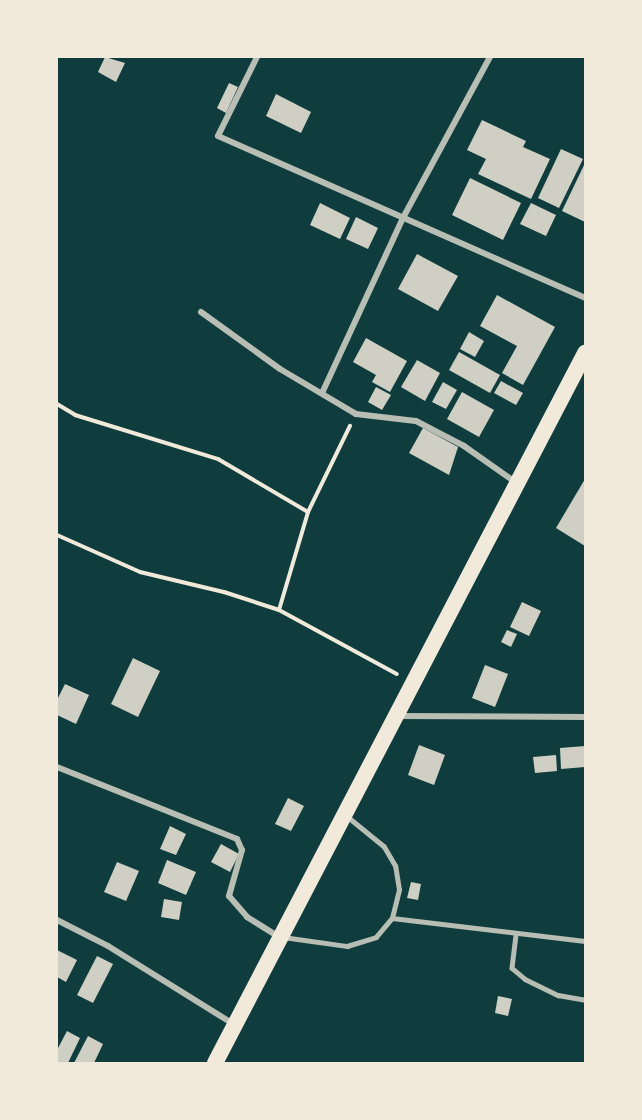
<!DOCTYPE html>
<html>
<head>
<meta charset="utf-8">
<style>
  body { margin:0 }
  #map { position:relative; width:642px; height:1120px; overflow:hidden; background:#0f3d3e; font-family:"Archivo Narrow",sans-serif }
  div>[style] { position:absolute }
  .building>* { inset:0; background:#cfcfc3 }
  .path>* { height:4px; margin:-2px; padding:0 2px; transform-origin:2px; border-radius:2px; background:#f1e9da }
  .service>* { height:4.5px; margin:-2.25px; padding:0 2.25px; transform-origin:2.25px; border-radius:2.25px; background:#b8beb3 }
  .minor>* { height:6px; margin:-3px; padding:0 3px; transform-origin:3px; border-radius:3px; background:#b8beb3 }
  .trunk>* { height:16px; margin:-8px; padding:0 8px; transform-origin:8px; border-radius:8px; background:#f1e9da }
  span { translate:-50% -50%; white-space:nowrap; text-align:center; line-height:1.15; -webkit-text-stroke:6px #f1e9da; paint-order:stroke }
  .frame { position:absolute; inset:0; border:58px solid #f1e9da; pointer-events:none }
</style>
</head>
<body>
<div id="map">
  <div class="building">
    <div style="clip-path:polygon(105px 57px,125px 63px,116px 82px,98px 72px)"></div>
    <div style="clip-path:polygon(229px 83px,238px 87px,226px 113px,217px 108px)"></div>
    <div style="clip-path:polygon(276px 94px,311px 112px,301px 133px,266px 116px)"></div>
    <div style="clip-path:polygon(482px 120px,526px 141px,523px 147px,550px 159px,531px 199px,478px 174px,486px 159px,467px 150px)"></div>
    <div style="clip-path:polygon(561px 149px,583px 159px,559px 208px,538px 198px)"></div>
    <div style="clip-path:polygon(585px 163px,585px 222px,562px 211px)"></div>
    <div style="clip-path:polygon(470px 178px,521px 203px,503px 240px,452px 215px)"></div>
    <div style="clip-path:polygon(320px 203px,350px 218px,340px 239px,310px 225px)"></div>
    <div style="clip-path:polygon(531px 203px,556px 215px,546px 236px,520px 224px)"></div>
    <div style="clip-path:polygon(356px 217px,378px 228px,368px 249px,346px 239px)"></div>
    <div style="clip-path:polygon(417px 254px,458px 276px,438px 311px,398px 289px)"></div>
    <div style="clip-path:polygon(497px 295px,555px 327px,523px 385px,502px 373px,517px 346px,480px 326px)"></div>
    <div style="clip-path:polygon(469px 332px,484px 341px,475px 357px,460px 349px)"></div>
    <div style="clip-path:polygon(366px 338px,407px 361px,390px 392px,372px 382px,376px 375px,353px 362px)"></div>
    <div style="clip-path:polygon(459px 352px,500px 375px,490px 393px,449px 370px)"></div>
    <div style="clip-path:polygon(417px 360px,440px 373px,425px 401px,401px 387px)"></div>
    <div style="clip-path:polygon(501px 381px,523px 393px,516px 405px,494px 393px)"></div>
    <div style="clip-path:polygon(443px 382px,457px 390px,446px 409px,432px 402px)"></div>
    <div style="clip-path:polygon(376px 387px,391px 395px,382px 410px,368px 402px)"></div>
    <div style="clip-path:polygon(462px 392px,494px 410px,479px 437px,447px 419px)"></div>
    <div style="clip-path:polygon(423px 428px,458px 447px,449px 475px,409px 453px)"></div>
    <div style="clip-path:polygon(585px 479px,585px 546px,556px 528px)"></div>
    <div style="clip-path:polygon(522px 602px,541px 611px,529px 636px,510px 627px)"></div>
    <div style="clip-path:polygon(507px 630px,517px 634px,511px 647px,501px 642px)"></div>
    <div style="clip-path:polygon(133px 658px,160px 671px,138px 717px,111px 704px)"></div>
    <div style="clip-path:polygon(485px 665px,508px 674px,495px 707px,472px 698px)"></div>
    <div style="clip-path:polygon(65px 684px,89px 695px,76px 724px,57px 715px,57px 700px)"></div>
    <div style="clip-path:polygon(419px 745px,445px 755px,434px 785px,408px 775px)"></div>
    <div style="clip-path:polygon(585px 746px,585px 767px,561px 769px,560px 748px)"></div>
    <div style="clip-path:polygon(556px 755px,557px 771px,535px 773px,533px 757px)"></div>
    <div style="clip-path:polygon(288px 798px,304px 806px,291px 831px,275px 824px)"></div>
    <div style="clip-path:polygon(170px 826px,186px 834px,176px 855px,160px 849px)"></div>
    <div style="clip-path:polygon(221px 844px,239px 854px,230px 872px,211px 862px)"></div>
    <div style="clip-path:polygon(167px 860px,196px 872px,186px 895px,158px 883px)"></div>
    <div style="clip-path:polygon(117px 862px,139px 871px,126px 901px,104px 892px)"></div>
    <div style="clip-path:polygon(411px 882px,421px 884px,418px 900px,407px 898px)"></div>
    <div style="clip-path:polygon(164px 899px,182px 902px,179px 920px,161px 917px)"></div>
    <div style="clip-path:polygon(57px 950px,77px 960px,66px 982px,57px 977px)"></div>
    <div style="clip-path:polygon(97px 956px,113px 964px,93px 1003px,77px 995px)"></div>
    <div style="clip-path:polygon(498px 996px,512px 999px,508px 1016px,495px 1013px)"></div>
    <div style="clip-path:polygon(67px 1031px,80px 1038px,68px 1063px,57px 1063px,57px 1050px)"></div>
    <div style="clip-path:polygon(88px 1036px,103px 1044px,94px 1063px,74px 1063px)"></div>
  </div>
  <div class="path">
    <div style="left:57px;top:404px;width:21px;rotate:31deg"></div>
    <div style="left:75px;top:415px;width:150px;rotate:17.1deg"></div>
    <div style="left:218px;top:459px;width:104px;rotate:30.5deg"></div>
    <div style="left:57px;top:535px;width:91px;rotate:24deg"></div>
    <div style="left:140px;top:572px;width:86px;rotate:13.4deg"></div>
    <div style="left:224px;top:592px;width:58px;rotate:18.1deg"></div>
    <div style="left:279px;top:610px;width:134px;rotate:28.5deg"></div>
    <div style="left:279px;top:610px;width:102px;rotate:-73.5deg"></div>
    <div style="left:308px;top:512px;width:96px;rotate:-64deg"></div>
  </div>
  <div class="service">
    <div style="left:392px;top:918px;width:194px;rotate:6.8deg"></div>
    <div style="left:516px;top:935px;width:33px;rotate:97deg"></div>
    <div style="left:512px;top:968px;width:17px;rotate:40deg"></div>
    <div style="left:525px;top:979px;width:37px;rotate:26deg"></div>
    <div style="left:558px;top:995px;width:27px;rotate:10deg"></div>
    <div style="left:283px;top:937px;width:65px;rotate:8deg"></div>
    <div style="left:347px;top:946px;width:30px;rotate:-17deg"></div>
    <div style="left:376px;top:937px;width:25px;rotate:-50deg"></div>
    <div style="left:392px;top:918px;width:29px;rotate:-76deg"></div>
    <div style="left:399px;top:890px;width:24px;rotate:-99deg"></div>
    <div style="left:395px;top:866px;width:22px;rotate:-120deg"></div>
    <div style="left:384px;top:847px;width:49px;rotate:-140.8deg"></div>
  </div>
  <div class="minor">
    <div style="left:257px;top:57px;width:88px;rotate:116.3deg"></div>
    <div style="left:218px;top:136px;width:401px;rotate:23.8deg"></div>
    <div style="left:201px;top:312px;width:97px;rotate:35.8deg"></div>
    <div style="left:280px;top:369px;width:88px;rotate:30.6deg"></div>
    <div style="left:356px;top:414px;width:60px;rotate:6.7deg"></div>
    <div style="left:416px;top:421px;width:54px;rotate:27.5deg"></div>
    <div style="left:464px;top:446px;width:62px;rotate:35.2deg"></div>
    <div style="left:323px;top:391px;width:193px;rotate:-65.2deg"></div>
    <div style="left:404px;top:216px;width:181px;rotate:-61.6deg"></div>
    <div style="left:397px;top:716px;width:188px;rotate:0.3deg"></div>
    <div style="left:57px;top:767px;width:194px;rotate:21.8deg"></div>
    <div style="left:237px;top:839px;width:12px;rotate:66deg"></div>
    <div style="left:242px;top:850px;width:48px;rotate:105.8deg"></div>
    <div style="left:229px;top:896px;width:28px;rotate:49deg"></div>
    <div style="left:247px;top:917px;width:39px;rotate:32deg"></div>
    <div style="left:57px;top:920px;width:57px;rotate:27deg"></div>
    <div style="left:108px;top:946px;width:150px;rotate:31.9deg"></div>
  </div>
  <div class="trunk">
    <div style="left:215px;top:1063px;width:801px;rotate:-62.47deg"></div>
  </div>
  <div class="frame"></div>
</div>
</body>
</html>
